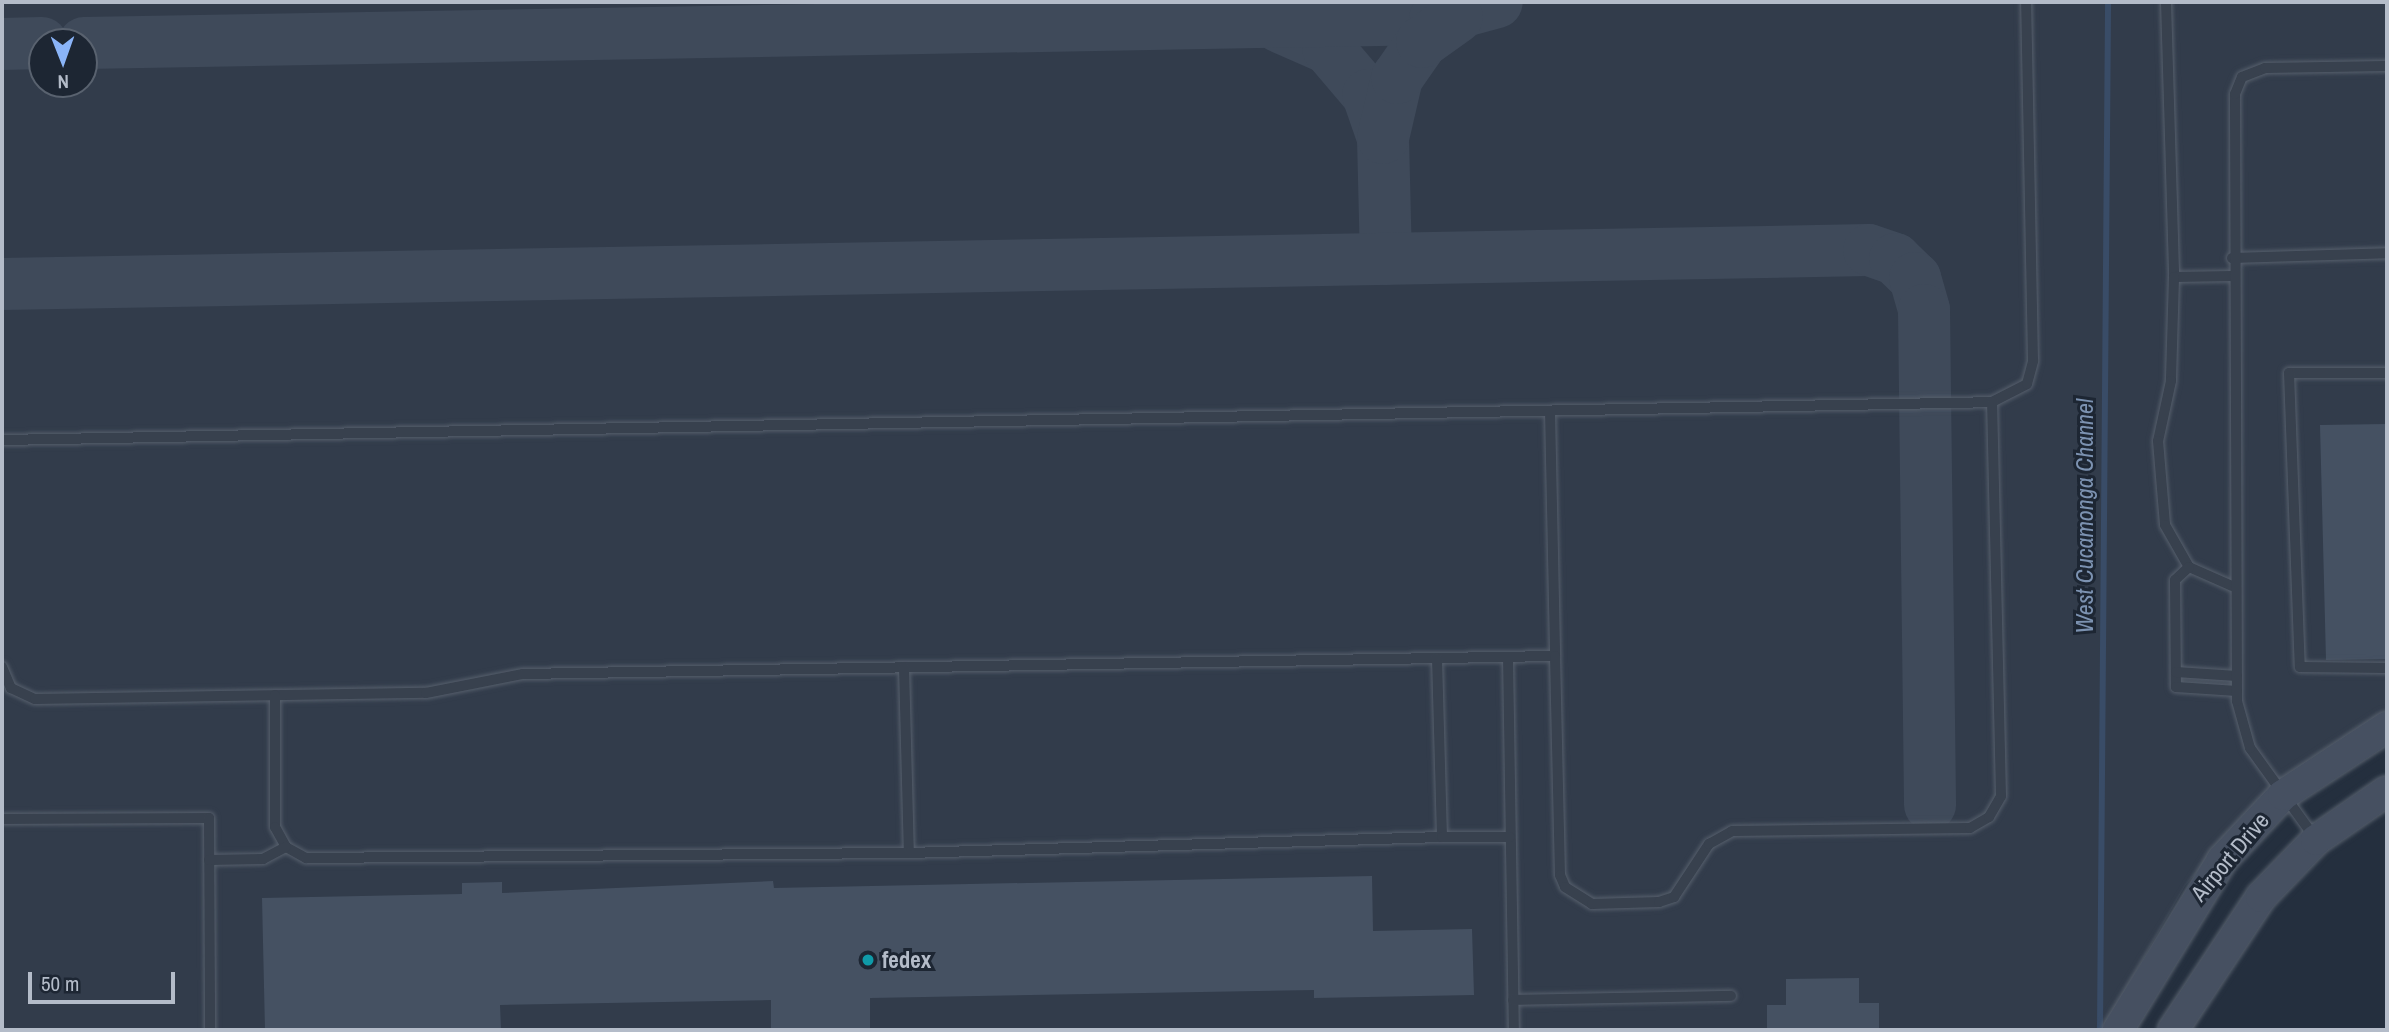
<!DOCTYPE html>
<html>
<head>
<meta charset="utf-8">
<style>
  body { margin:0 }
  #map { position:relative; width:2389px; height:1032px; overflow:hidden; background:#242f3e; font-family:"Archivo Narrow",sans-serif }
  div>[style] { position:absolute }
  .airport>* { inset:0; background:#323c4b }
  .stream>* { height:6px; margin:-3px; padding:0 3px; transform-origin:3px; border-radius:3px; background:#394c67 }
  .taxiway>* { height:52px; margin:-26px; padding:0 26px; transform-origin:26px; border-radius:26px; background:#3f4a5a }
  .building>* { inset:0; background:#455162 }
  .roads { filter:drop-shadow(0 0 2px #565f6c) drop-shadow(0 0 2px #565f6c) }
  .lane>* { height:10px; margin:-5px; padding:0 5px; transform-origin:5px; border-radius:5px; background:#38414e }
  .secondary>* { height:30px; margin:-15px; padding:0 15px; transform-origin:15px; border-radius:15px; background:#465061 }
  .dots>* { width:19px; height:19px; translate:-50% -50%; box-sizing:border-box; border:4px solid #1d2633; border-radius:50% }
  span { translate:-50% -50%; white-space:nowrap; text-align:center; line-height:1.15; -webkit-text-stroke:6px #1d2633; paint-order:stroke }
  .street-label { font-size:23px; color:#b4bcc9 }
  .poi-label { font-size:23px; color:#b4bcc9; font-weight:700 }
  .left { translate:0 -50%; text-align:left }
  .water-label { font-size:24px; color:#7c92b1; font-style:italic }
  .frame { position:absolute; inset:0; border:4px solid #b4bcc9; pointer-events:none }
  .north { position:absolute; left:28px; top:28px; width:70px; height:70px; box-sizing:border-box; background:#1d2633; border:2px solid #59626f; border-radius:50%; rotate:179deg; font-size:19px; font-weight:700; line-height:28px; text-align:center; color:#b4bcc9 }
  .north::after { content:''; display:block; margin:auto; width:24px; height:32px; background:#8ab4f8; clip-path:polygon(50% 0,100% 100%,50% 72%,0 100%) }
  .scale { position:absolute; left:28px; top:972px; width:147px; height:32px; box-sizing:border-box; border:4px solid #b4bcc9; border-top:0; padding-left:9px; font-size:21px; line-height:24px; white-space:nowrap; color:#b4bcc9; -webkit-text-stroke:5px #1d2633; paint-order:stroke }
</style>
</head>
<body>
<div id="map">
  <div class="airport">
    <div style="clip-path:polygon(evenodd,2px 2px,2387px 2px,2387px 711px,2310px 759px,2236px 826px,2185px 886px,2102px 1030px,2px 1030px,2px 2px,42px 42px,84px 42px,84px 84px,42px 84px,42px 42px)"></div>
  </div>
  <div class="stream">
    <div style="left:2100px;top:1030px;width:1028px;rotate:-89.55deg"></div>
  </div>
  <div class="taxiway">
    <div style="left:1278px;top:26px;width:55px;rotate:23.7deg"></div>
    <div style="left:1328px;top:48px;width:62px;rotate:49.6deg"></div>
    <div style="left:1368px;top:95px;width:46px;rotate:70.8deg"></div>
    <div style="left:1383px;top:138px;width:121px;rotate:88.6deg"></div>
    <div style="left:84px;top:43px;width:1351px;rotate:-1.02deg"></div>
    <div style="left:1435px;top:19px;width:64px;rotate:-15.3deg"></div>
    <div style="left:2px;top:44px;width:40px;rotate:-1.4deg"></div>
    <div style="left:1383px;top:138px;width:62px;rotate:-76.9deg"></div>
    <div style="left:1397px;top:78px;width:44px;rotate:-55.2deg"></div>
    <div style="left:1422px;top:42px;width:43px;rotate:-35.5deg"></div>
    <div style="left:2px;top:284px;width:1867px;rotate:-1.04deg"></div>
    <div style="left:1869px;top:250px;width:28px;rotate:19deg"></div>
    <div style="left:1895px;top:259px;width:28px;rotate:44deg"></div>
    <div style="left:1915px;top:278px;width:33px;rotate:74deg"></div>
    <div style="left:1924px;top:310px;width:495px;rotate:89.3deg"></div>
  </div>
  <div class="building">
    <div style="clip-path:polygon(2387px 424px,2387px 659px,2326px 660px,2320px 425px)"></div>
    <div style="clip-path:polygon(1372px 876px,1373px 931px,1472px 929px,1474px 995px,1314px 998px,1314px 990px,870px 998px,870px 1030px,771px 1030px,771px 1000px,500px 1005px,501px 1030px,265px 1030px,262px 898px,462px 894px,462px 883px,502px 882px,502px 893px,773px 881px,774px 888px)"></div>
    <div style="clip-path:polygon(1859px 978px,1859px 1003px,1879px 1003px,1879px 1030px,1767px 1030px,1767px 1005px,1786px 1005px,1786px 979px)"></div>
  </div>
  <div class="roads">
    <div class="lane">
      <div style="left:2166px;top:2px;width:275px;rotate:88.3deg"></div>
      <div style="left:2174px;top:277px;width:59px;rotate:-1deg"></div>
      <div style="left:2232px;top:258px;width:155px;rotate:-1.8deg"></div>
      <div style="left:2174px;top:277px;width:104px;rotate:91.7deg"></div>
      <div style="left:2171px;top:381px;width:61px;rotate:102.2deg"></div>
      <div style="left:2158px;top:441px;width:84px;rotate:85.2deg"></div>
      <div style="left:2165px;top:525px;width:48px;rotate:60.3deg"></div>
      <div style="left:2189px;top:567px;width:47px;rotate:23.8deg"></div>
      <div style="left:2387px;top:373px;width:98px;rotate:180deg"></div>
      <div style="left:2289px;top:373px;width:294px;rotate:87.9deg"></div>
      <div style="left:2300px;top:667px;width:87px;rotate:0.7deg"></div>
      <div style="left:1550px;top:411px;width:245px;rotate:88.8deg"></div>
      <div style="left:2px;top:440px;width:1990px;rotate:-1.09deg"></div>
      <div style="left:1992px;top:402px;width:39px;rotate:-27deg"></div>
      <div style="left:2027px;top:384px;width:24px;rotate:-75deg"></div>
      <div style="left:2033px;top:361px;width:359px;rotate:-91.1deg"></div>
      <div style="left:2189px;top:567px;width:19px;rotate:137deg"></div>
      <div style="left:2175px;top:580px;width:107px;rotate:89.5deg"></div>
      <div style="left:2176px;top:687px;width:61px;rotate:3.8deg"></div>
      <div style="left:1508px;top:657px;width:373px;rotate:89.1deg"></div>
      <div style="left:2px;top:667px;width:23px;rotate:67deg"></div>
      <div style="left:11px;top:688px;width:26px;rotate:25deg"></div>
      <div style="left:35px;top:699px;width:391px;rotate:-0.9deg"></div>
      <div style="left:426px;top:693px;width:99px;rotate:-11.1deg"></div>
      <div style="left:523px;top:674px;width:1032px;rotate:-1deg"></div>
      <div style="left:1555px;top:656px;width:219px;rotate:88.7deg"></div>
      <div style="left:1560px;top:875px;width:13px;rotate:67deg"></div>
      <div style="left:1565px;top:887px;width:32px;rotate:32deg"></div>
      <div style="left:1592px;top:904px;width:67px;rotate:-1.7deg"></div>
      <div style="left:1659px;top:902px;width:16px;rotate:-18deg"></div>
      <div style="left:1674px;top:897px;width:64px;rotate:-56.6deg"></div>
      <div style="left:1709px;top:844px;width:26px;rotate:-29deg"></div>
      <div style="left:1732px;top:831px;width:238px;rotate:-0.7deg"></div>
      <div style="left:1970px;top:828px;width:22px;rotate:-30deg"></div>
      <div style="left:1989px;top:817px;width:24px;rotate:-60deg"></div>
      <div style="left:2001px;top:796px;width:394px;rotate:-91.3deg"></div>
      <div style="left:904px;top:667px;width:186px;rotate:88.5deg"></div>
      <div style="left:2176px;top:672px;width:61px;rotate:3.8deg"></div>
      <div style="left:275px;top:695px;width:132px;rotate:90deg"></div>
      <div style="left:275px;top:827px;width:23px;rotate:61deg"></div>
      <div style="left:286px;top:847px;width:23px;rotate:29deg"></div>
      <div style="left:306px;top:858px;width:603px;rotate:-0.48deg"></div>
      <div style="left:909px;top:853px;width:533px;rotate:-1.72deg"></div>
      <div style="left:1442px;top:837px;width:179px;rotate:-91.6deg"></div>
      <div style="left:2px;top:819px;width:207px;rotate:-0.3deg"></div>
      <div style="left:209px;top:818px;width:212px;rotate:89.7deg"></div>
      <div style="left:1442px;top:837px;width:68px"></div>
      <div style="left:2315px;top:838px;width:111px;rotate:-125.8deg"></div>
      <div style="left:2250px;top:748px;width:49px;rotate:-105.5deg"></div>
      <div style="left:2237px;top:701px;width:607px;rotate:-90.19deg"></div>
      <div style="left:2235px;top:94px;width:18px;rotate:-68deg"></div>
      <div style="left:2242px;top:77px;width:25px;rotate:-21deg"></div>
      <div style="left:2265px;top:68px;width:122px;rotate:-0.9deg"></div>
      <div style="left:209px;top:860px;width:54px;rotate:-1.1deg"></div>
      <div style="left:263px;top:859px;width:26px;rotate:-28deg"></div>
      <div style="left:1513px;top:1000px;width:218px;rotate:-1.1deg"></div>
    </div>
    <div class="secondary">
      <div style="left:2118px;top:1030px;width:199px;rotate:-58.5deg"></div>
      <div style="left:2222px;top:860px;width:89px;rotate:-46.8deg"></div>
      <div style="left:2283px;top:795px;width:124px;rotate:-33.2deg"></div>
      <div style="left:2173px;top:1030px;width:159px;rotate:-56.5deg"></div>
      <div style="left:2261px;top:897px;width:79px;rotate:-46deg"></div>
      <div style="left:2316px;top:840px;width:86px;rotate:-34.6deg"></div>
    </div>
  </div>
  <div class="dots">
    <div style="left:868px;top:960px;background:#0f9aa8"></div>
  </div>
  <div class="street-label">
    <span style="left:2230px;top:857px;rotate:-50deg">Airport Drive</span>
  </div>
  <div class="poi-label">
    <span class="left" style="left:882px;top:960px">fedex</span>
  </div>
  <div class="water-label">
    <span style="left:2085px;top:516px;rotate:-90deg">West Cucamonga Channel</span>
  </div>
  <div class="frame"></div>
  <div class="north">N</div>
  <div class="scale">50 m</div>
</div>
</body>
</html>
